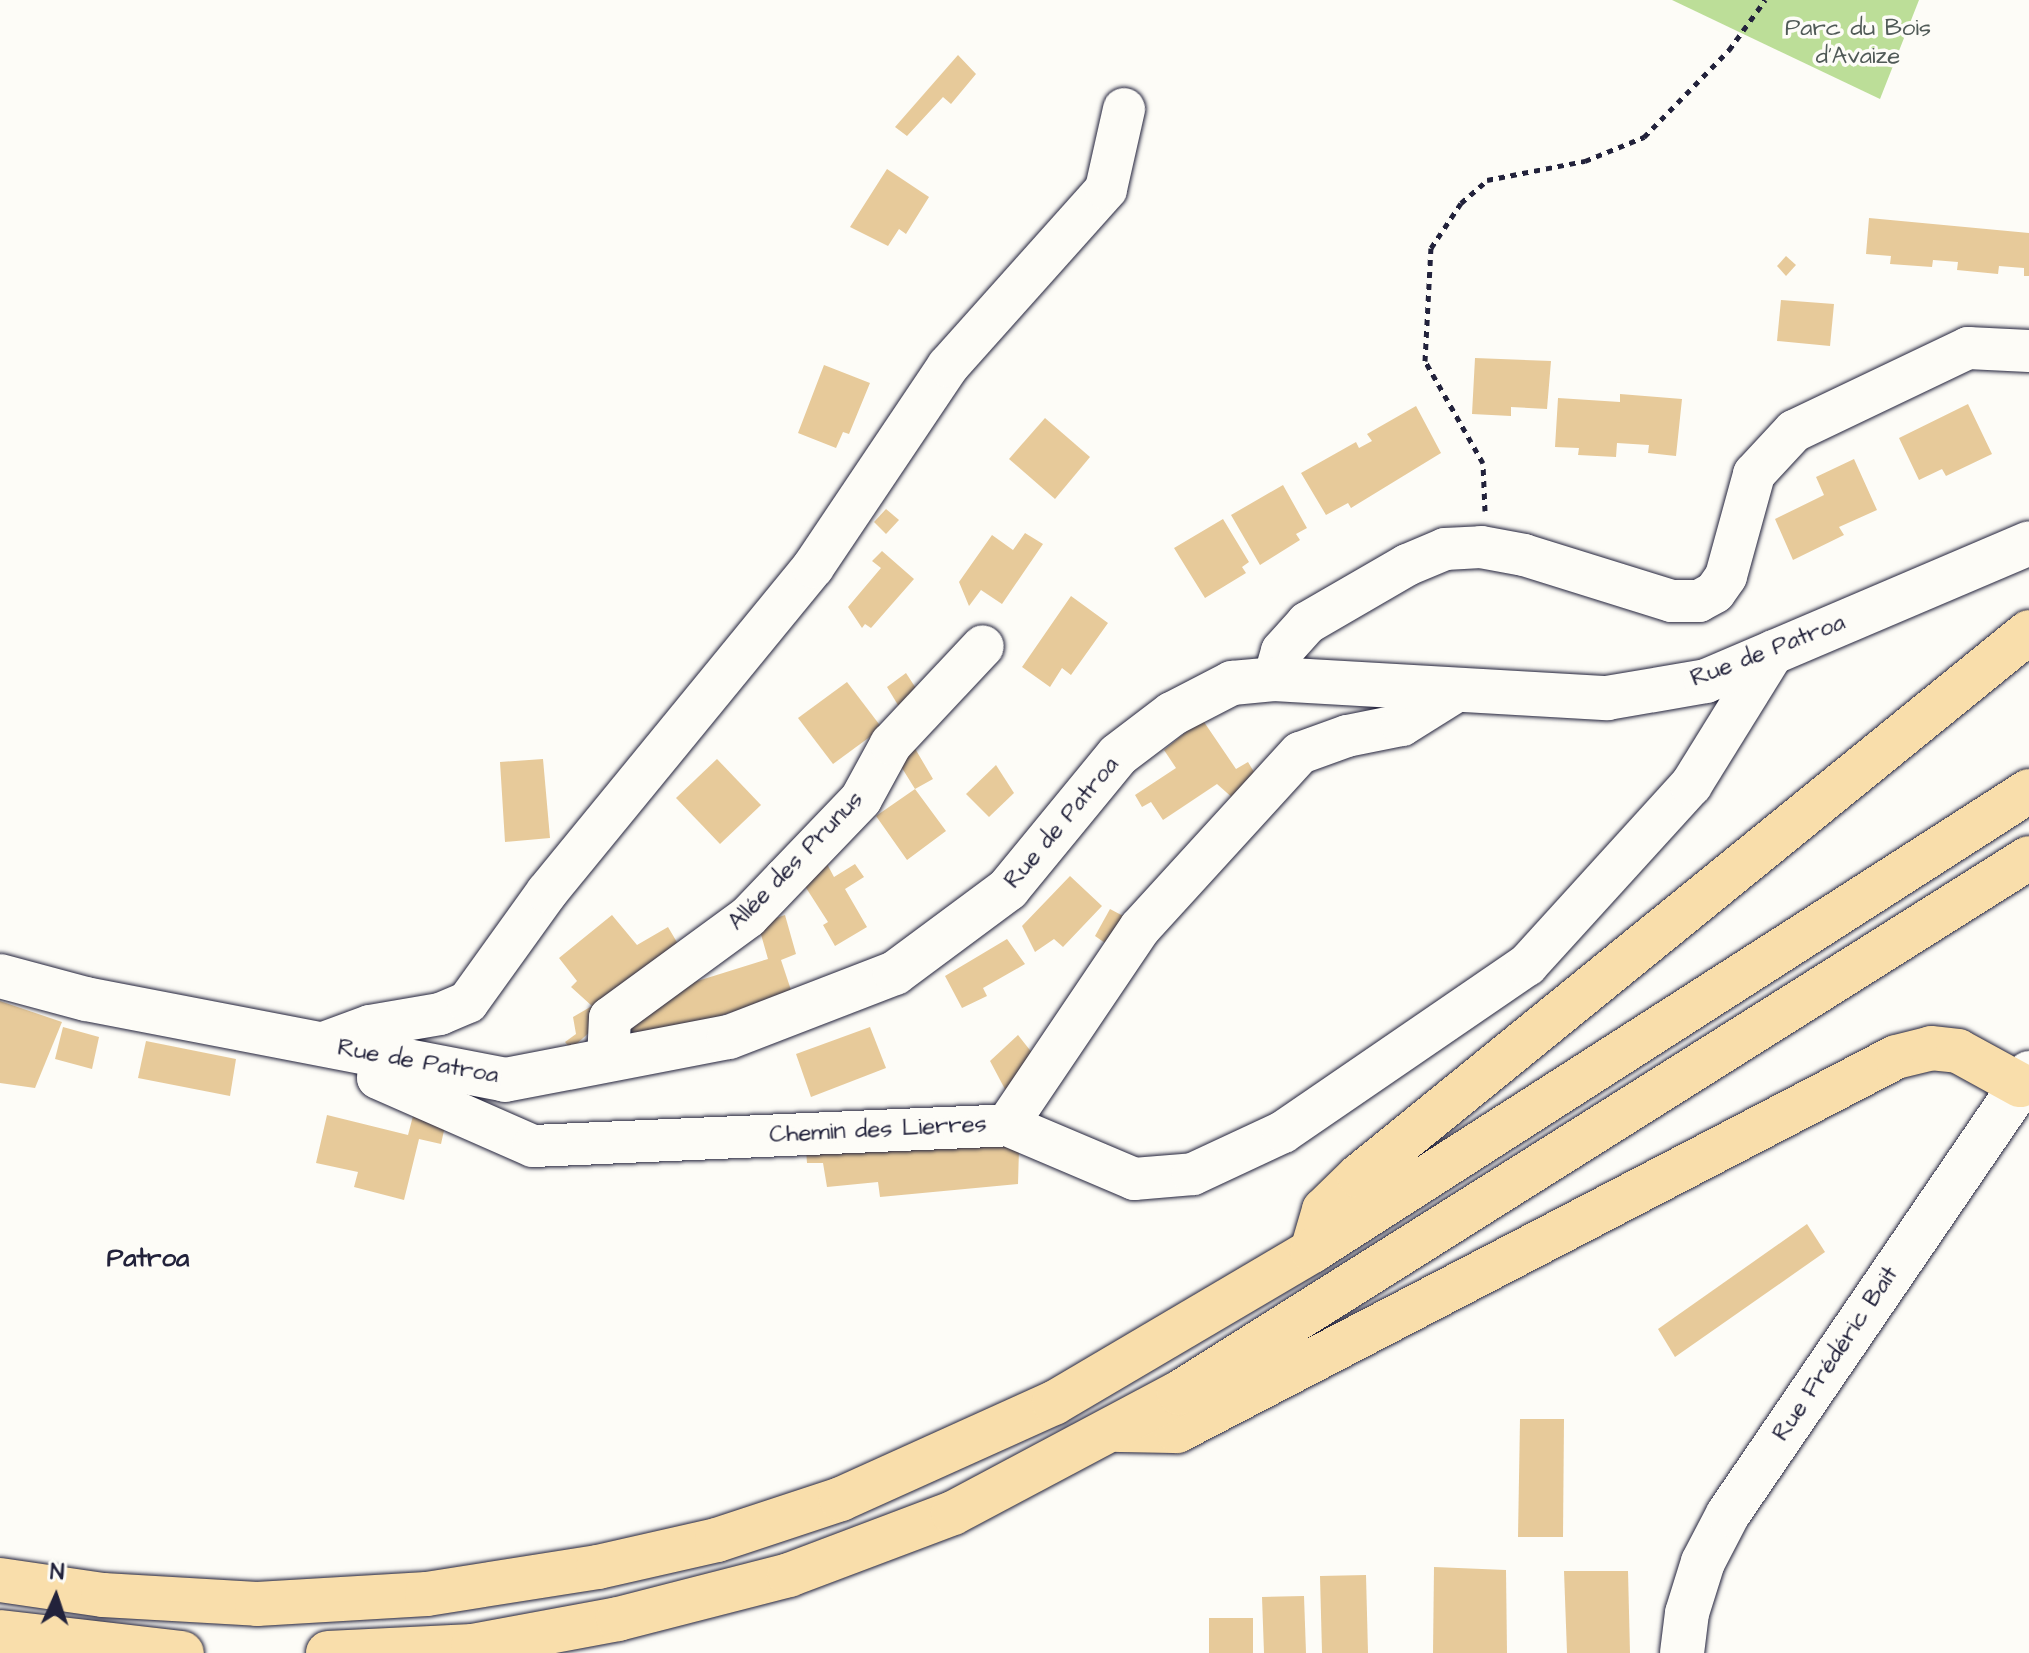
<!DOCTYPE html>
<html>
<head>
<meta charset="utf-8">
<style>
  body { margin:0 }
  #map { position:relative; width:2029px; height:1653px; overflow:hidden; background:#fdfcf7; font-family:"Architects Daughter",sans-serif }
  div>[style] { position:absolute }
  .green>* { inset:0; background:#bcde98 }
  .building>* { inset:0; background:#e7ca9a }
  .path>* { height:5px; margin-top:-2.5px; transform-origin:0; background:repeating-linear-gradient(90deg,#22223b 0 6px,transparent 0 12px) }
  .roads { filter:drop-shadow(0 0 2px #22223b) drop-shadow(0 0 2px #22223b) }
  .minor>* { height:42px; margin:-21px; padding:0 21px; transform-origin:21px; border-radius:21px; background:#fdfcf7 }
  .tertiary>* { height:44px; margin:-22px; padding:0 22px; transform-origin:22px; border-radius:22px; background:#fdfcf7 }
  .trunk>* { height:44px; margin:-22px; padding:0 22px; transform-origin:22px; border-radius:22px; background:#f9deab }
  span { translate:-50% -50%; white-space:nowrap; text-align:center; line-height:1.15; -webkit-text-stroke:7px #fdfcf7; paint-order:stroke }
  .park-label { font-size:24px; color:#505a57 }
  .street-label { font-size:24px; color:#22223b }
  .neighbourhood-label { font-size:26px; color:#22223b; font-weight:700 }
  .north { position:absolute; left:16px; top:1557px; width:80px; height:80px; -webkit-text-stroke:6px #fdfcf7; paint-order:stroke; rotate:3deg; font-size:22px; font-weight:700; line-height:32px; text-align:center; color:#22223b }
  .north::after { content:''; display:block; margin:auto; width:28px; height:36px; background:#22223b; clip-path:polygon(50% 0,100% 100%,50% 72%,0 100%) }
</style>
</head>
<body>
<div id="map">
  <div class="green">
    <div style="clip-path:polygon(1672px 0,1919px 0,1880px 99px)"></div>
  </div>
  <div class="building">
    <div style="clip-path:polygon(958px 55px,976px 74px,951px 104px,943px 97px,907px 136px,895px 127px)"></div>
    <div style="clip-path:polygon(887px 169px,929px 197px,906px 234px,899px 229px,888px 246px,850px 227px)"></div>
    <div style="clip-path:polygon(1869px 218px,2029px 233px,2029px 276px,2024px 276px,2024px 268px,1999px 266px,1998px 274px,1957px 270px,1958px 262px,1933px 260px,1932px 267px,1890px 264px,1891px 256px,1866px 254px)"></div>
    <div style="clip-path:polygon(1786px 256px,1796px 265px,1786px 276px,1777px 266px)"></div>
    <div style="clip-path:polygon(1781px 300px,1834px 304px,1830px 346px,1777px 341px)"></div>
    <div style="clip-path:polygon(1475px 358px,1551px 361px,1547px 409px,1511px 407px,1511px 416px,1472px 414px)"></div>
    <div style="clip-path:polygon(824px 365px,870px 383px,849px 434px,843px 432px,836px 448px,798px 433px)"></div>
    <div style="clip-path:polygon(1620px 394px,1682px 399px,1676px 456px,1648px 453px,1649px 445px,1617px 443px,1616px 457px,1578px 455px,1579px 448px,1555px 447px,1558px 398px,1620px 402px)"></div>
    <div style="clip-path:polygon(1968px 404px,1992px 454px,1946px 476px,1942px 469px,1919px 480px,1899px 438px)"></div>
    <div style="clip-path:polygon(1416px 406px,1441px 453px,1351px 508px,1348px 503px,1326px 515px,1301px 473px,1356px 442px,1359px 448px,1372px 441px,1367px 434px)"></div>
    <div style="clip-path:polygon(1045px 418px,1090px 457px,1055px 499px,1009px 459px)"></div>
    <div style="clip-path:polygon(1854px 459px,1877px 510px,1839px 527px,1844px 535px,1793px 560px,1775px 519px,1824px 495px,1816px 477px)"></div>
    <div style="clip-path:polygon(1283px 485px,1307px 528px,1296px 534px,1300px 540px,1260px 565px,1231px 515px)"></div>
    <div style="clip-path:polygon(886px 509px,899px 520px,886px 534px,874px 522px)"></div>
    <div style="clip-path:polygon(1223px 519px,1249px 562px,1242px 567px,1246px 573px,1205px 598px,1174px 548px)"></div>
    <div style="clip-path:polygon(1025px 533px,1043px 544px,1002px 604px,981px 590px,969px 606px,959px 582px,992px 535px,1013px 550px)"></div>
    <div style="clip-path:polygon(882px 551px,914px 579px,871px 628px,865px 624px,862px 628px,848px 607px,881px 568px,872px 561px)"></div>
    <div style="clip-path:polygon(1071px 596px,1108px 623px,1071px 675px,1062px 668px,1050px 687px,1022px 667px)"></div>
    <div style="clip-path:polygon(906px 673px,921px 696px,901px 710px,887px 687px)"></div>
    <div style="clip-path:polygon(847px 682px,882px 728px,833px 764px,798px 718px)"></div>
    <div style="clip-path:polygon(1202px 719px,1236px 769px,1248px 762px,1257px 777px,1235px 800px,1217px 784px,1163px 820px,1151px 802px,1142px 807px,1135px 795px,1176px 768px,1164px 750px)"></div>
    <div style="clip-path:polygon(910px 740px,933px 779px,915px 789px,946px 831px,907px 860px,876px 816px,915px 789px,897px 760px)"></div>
    <div style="clip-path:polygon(543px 759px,550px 838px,505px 842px,500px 762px)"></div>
    <div style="clip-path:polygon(717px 759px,761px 805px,720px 844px,676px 798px)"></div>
    <div style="clip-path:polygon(996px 765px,1014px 793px,989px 817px,966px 794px)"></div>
    <div style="clip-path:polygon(826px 862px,834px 877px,855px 864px,864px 877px,845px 889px,867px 927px,835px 946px,823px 925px,828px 922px,801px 880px)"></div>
    <div style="clip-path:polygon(1070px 876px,1102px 906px,1063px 947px,1054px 939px,1035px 952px,1022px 926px)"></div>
    <div style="clip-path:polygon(1110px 909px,1125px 917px,1108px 945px,1095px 936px)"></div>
    <div style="clip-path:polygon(612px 915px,637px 945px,668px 927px,681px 949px,571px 1049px,565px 1042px,576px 1034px,573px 1017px,592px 1006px,571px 987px,577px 981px,559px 958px)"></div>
    <div style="clip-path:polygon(785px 915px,796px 954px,781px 960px,792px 993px,701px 1022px,632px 1035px,627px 1017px,659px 993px,768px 959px,758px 924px)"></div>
    <div style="clip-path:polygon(1007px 939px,1025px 964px,983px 988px,987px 996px,962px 1008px,945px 976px)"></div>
    <div style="clip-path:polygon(0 1001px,62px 1022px,35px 1088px,0 1083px)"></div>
    <div style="clip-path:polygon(63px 1027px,99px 1037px,92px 1069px,55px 1059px)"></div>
    <div style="clip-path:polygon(870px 1027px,886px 1068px,811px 1097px,796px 1054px)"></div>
    <div style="clip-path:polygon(1018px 1035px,1033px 1054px,1007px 1093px,990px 1061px)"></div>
    <div style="clip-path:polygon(146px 1041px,236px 1059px,230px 1096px,138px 1078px)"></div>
    <div style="clip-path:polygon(327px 1115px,408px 1135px,413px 1116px,445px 1126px,441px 1144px,419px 1139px,404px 1200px,354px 1187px,358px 1172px,316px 1163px)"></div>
    <div style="clip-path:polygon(987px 1137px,1019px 1149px,1018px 1184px,880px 1197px,878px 1182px,827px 1187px,823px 1163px,807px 1163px,806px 1150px)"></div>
    <div style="clip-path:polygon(1807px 1224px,1825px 1252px,1675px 1357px,1658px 1329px)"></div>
    <div style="clip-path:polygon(1520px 1419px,1564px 1419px,1563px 1537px,1518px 1537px)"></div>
    <div style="clip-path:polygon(1434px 1567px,1506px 1570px,1507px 1653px,1433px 1653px)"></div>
    <div style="clip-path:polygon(1564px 1571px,1628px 1571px,1630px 1653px,1567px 1653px)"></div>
    <div style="clip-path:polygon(1366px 1575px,1368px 1653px,1322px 1653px,1320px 1576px)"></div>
    <div style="clip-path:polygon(1304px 1596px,1306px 1653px,1264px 1653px,1262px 1597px)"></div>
    <div style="clip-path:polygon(1209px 1618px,1253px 1618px,1253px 1653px,1209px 1653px)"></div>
  </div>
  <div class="path">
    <div style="left:1485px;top:511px;width:48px;rotate:-92.4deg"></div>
    <div style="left:1483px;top:463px;width:117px;rotate:-119.6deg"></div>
    <div style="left:1425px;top:361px;width:113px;rotate:-87deg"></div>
    <div style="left:1431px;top:248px;width:54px;rotate:-56.3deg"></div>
    <div style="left:1461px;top:203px;width:35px;rotate:-41deg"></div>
    <div style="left:1487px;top:180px;width:100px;rotate:-11deg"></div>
    <div style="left:1585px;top:161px;width:64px;rotate:-22.1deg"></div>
    <div style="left:1644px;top:137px;width:122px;rotate:-45.7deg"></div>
    <div style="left:1729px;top:50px;width:62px;rotate:-54.2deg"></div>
  </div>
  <div class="roads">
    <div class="minor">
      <div style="left:1274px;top:679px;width:29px;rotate:-74deg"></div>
      <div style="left:1282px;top:651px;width:38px;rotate:-48deg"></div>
      <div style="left:1307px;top:623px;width:116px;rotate:-30.1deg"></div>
      <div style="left:1407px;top:565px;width:41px;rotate:-22.8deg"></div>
      <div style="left:1445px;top:549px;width:36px;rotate:-3deg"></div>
      <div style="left:1481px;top:547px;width:44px;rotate:10.5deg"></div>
      <div style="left:1524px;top:555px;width:155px;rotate:17.3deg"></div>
      <div style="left:1672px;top:601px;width:27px"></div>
      <div style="left:1699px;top:601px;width:18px;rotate:-29deg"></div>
      <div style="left:1715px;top:592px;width:19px;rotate:-55deg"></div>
      <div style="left:1726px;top:576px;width:106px;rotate:-74.6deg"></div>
      <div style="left:1754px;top:474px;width:59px;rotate:-47.1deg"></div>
      <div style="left:1794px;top:431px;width:193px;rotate:-25.5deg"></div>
      <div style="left:1968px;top:348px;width:61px;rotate:2.8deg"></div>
      <div style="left:321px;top:1044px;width:52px;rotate:-20.2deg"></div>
      <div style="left:370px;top:1026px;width:71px;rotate:-9.7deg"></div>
      <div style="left:440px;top:1014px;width:30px;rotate:-23deg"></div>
      <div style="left:468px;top:1002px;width:135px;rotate:-54.3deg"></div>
      <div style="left:547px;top:892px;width:420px;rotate:-50.7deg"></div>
      <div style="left:813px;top:567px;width:242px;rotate:-56.1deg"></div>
      <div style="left:948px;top:366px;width:237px;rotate:-48.2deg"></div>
      <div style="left:1106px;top:189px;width:82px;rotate:-77.3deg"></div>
      <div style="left:381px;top:1055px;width:23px;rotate:97deg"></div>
      <div style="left:378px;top:1078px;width:169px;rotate:23.7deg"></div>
      <div style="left:533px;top:1146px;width:474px;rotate:-2.5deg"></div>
      <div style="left:1007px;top:1125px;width:238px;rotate:-56deg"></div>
      <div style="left:1140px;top:928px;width:237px;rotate:-47.6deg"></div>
      <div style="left:1300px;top:753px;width:50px;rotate:-19.9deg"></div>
      <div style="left:1347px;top:736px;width:56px;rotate:-11.3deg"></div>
      <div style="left:1402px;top:725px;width:66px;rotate:-32deg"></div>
      <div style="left:608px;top:1060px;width:42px;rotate:-87.3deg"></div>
      <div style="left:610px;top:1018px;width:171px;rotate:-36.2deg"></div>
      <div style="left:748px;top:917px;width:163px;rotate:-46.2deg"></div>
      <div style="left:861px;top:799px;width:63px;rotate:-61.4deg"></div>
      <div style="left:891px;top:744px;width:134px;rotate:-46.8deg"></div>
      <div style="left:1007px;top:1125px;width:138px;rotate:23deg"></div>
      <div style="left:1134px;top:1179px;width:59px;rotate:-4.8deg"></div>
      <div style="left:1193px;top:1174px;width:99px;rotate:-25deg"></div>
      <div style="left:1283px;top:1132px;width:296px;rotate:-34.4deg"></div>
      <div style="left:1527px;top:965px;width:244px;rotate:-47.7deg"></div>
      <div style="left:1691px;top:785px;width:158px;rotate:-58.2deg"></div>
    </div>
    <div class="tertiary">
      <div style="left:0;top:976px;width:89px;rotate:15deg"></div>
      <div style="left:86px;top:999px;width:427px;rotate:10.9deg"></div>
      <div style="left:505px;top:1080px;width:228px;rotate:-10.9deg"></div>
      <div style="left:729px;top:1037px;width:178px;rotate:-21.1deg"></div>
      <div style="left:895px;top:973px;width:141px;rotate:-36.6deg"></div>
      <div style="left:1008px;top:889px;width:173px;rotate:-50.6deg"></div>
      <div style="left:1118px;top:755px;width:68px;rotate:-37.2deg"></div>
      <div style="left:1172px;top:714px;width:68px;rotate:-27.3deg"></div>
      <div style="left:1232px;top:683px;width:42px;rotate:-5.4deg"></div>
      <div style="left:1274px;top:679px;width:334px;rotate:3.3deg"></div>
      <div style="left:1607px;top:698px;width:100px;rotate:-9.7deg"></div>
      <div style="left:1706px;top:681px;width:351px;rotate:-23.1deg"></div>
      <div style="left:1682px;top:1653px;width:40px;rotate:-82.9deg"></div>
      <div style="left:1687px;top:1613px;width:53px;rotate:-72.6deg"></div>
      <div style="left:1703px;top:1562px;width:54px;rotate:-62.5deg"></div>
      <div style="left:1728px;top:1514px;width:534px;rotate:-55.68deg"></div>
    </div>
    <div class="trunk">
      <div style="left:1312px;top:1251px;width:43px;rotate:-73.7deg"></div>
      <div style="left:1324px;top:1210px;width:49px;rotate:-44.2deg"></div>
      <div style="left:1359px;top:1176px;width:863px;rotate:-39.07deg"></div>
      <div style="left:1117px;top:1430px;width:60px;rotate:1deg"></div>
      <div style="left:1177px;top:1431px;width:810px;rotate:-27.48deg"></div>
      <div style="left:1896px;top:1057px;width:36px;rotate:-14deg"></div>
      <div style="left:1931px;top:1048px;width:27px;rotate:6deg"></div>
      <div style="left:1958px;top:1051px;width:71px;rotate:28.7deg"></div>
      <div style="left:0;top:1580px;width:104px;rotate:8.3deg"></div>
      <div style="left:103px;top:1595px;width:154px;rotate:3.3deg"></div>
      <div style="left:257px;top:1604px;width:170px;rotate:-3.4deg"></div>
      <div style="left:427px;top:1594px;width:173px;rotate:-9deg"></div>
      <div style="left:598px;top:1567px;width:122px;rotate:-12.8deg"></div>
      <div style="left:717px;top:1540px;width:131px;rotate:-18.3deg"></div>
      <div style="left:841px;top:1499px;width:234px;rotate:-24.3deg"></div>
      <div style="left:1054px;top:1403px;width:299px;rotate:-30.5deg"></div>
      <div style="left:1312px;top:1251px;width:852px;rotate:-32.68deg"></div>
      <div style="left:0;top:1632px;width:183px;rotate:6.6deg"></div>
      <div style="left:328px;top:1653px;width:145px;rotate:-2.8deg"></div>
      <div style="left:473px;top:1646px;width:147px;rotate:-10.5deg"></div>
      <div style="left:618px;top:1619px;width:177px;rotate:-14.4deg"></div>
      <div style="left:789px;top:1575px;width:175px;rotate:-20.7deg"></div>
      <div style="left:953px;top:1513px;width:256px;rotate:-28deg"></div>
      <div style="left:1179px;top:1393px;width:1004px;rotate:-32.19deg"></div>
    </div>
  </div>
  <div class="park-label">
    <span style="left:1858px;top:43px">Parc du Bois<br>d'Avaize</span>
  </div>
  <div class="street-label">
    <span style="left:1768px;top:651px;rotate:-21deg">Rue de Patroa</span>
    <span style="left:1062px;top:823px;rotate:-50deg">Rue de Patroa</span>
    <span style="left:796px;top:861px;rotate:-46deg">Allée des Prunus</span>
    <span style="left:418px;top:1062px;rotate:10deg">Rue de Patroa</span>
    <span style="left:878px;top:1130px;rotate:-3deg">Chemin des Lierres</span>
    <span style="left:1836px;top:1354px;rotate:-56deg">Rue Frédéric Bait</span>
  </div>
  <div class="neighbourhood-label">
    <span style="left:148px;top:1259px">Patroa</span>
  </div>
  <div class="north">N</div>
</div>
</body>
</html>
